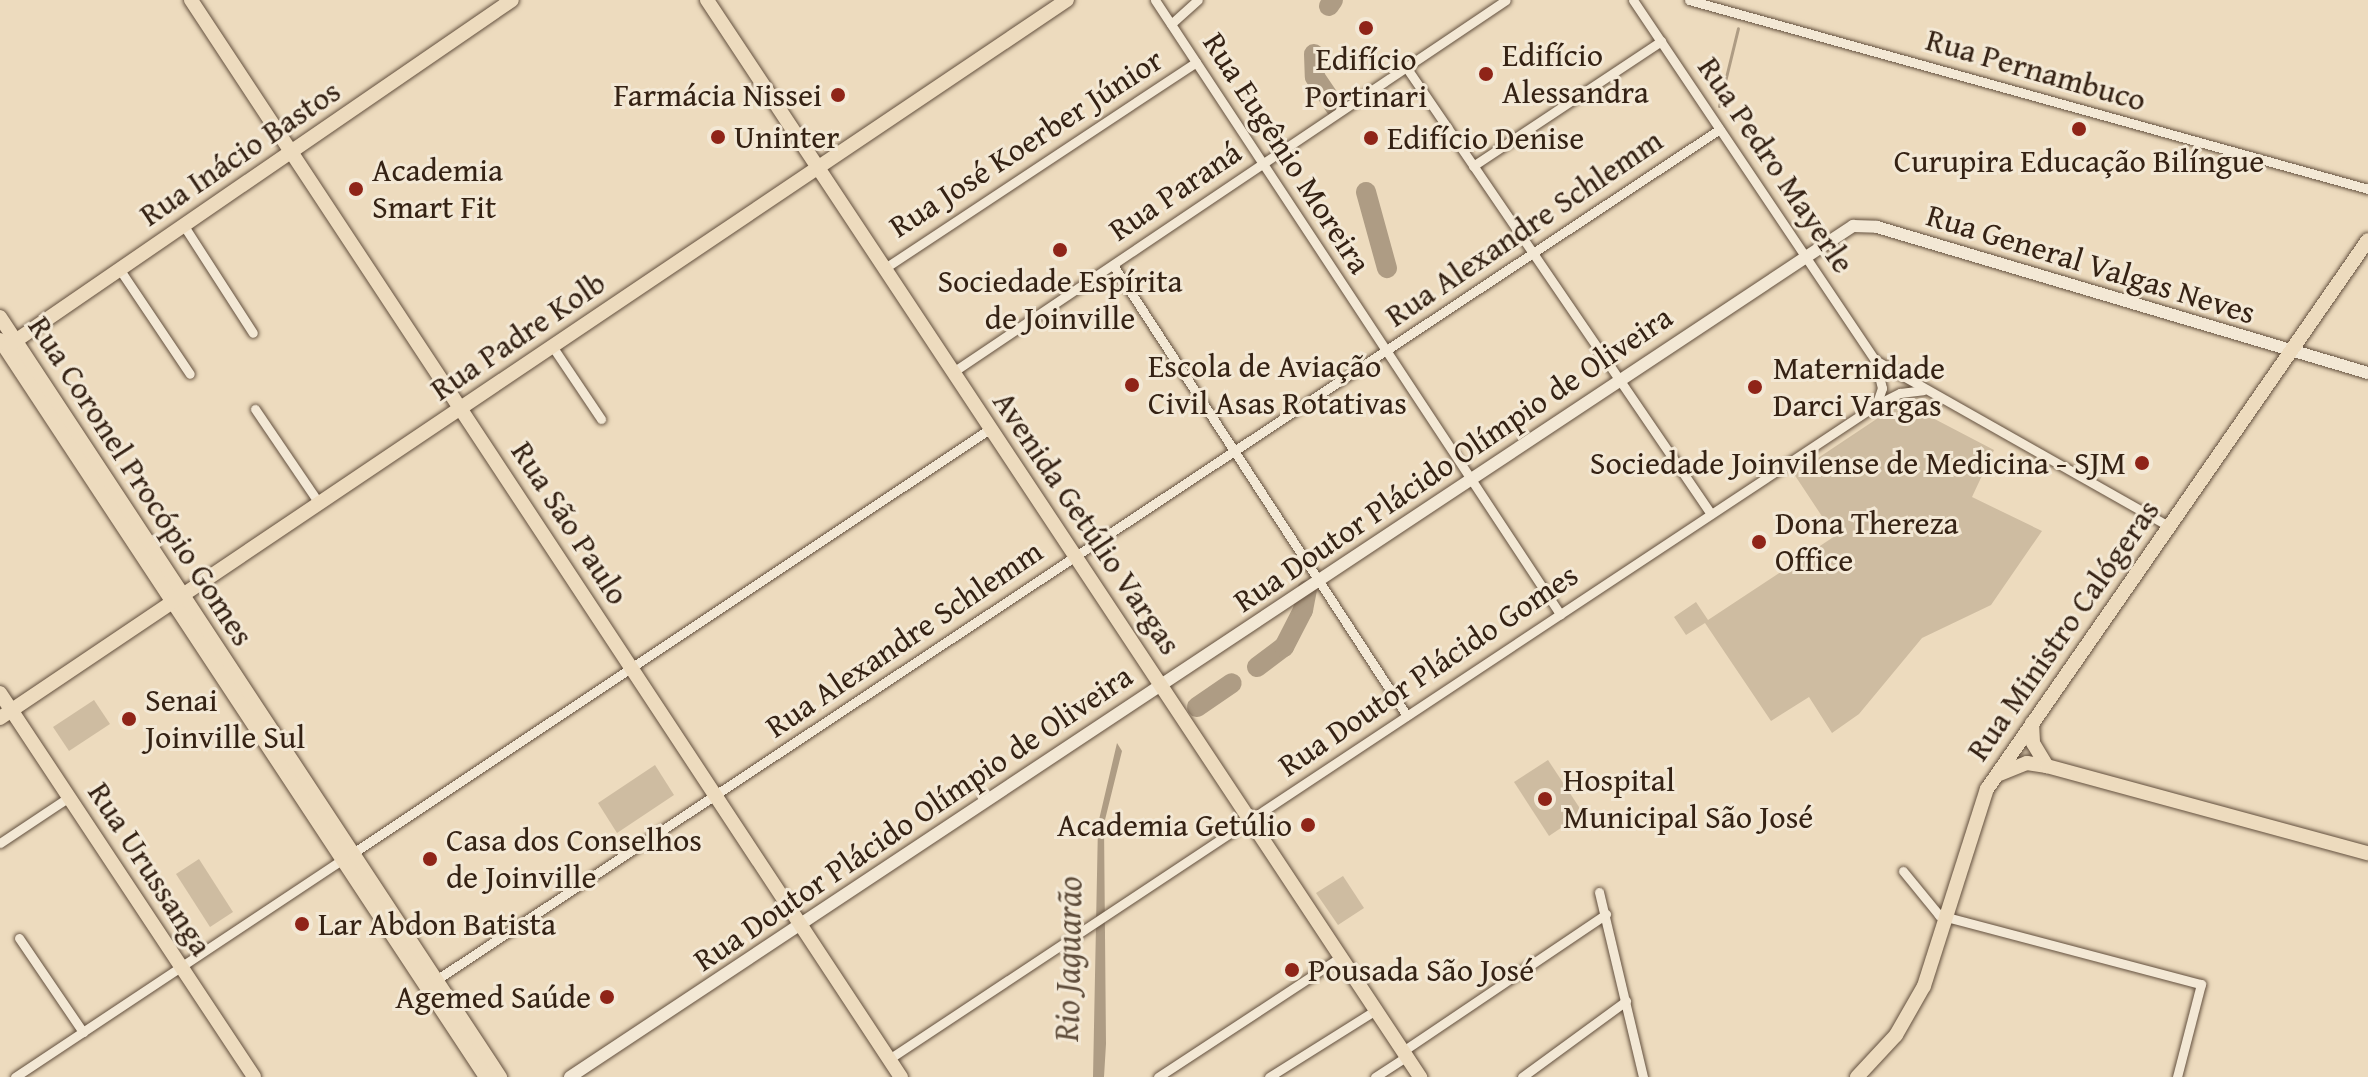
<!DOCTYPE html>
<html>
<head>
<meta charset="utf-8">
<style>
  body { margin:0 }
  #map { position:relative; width:2368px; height:1077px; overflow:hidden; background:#eddbbe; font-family:"Gentium Book Plus",serif }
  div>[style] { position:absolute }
  .green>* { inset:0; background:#cebca1 }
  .water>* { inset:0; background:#ae9c84 }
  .stream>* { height:3px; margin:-1.5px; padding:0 1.5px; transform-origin:1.5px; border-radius:1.5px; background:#ae9c84 }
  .river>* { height:20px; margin:-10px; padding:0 10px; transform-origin:10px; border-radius:10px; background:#ae9c84 }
  .roads { filter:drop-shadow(0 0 2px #63503e) drop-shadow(0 0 2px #63503e) }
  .street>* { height:9px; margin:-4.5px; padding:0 4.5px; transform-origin:4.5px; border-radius:4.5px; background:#f3e8d5 }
  .secondary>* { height:12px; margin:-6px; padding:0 6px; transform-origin:6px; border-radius:6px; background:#f3e8d5 }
  .primary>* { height:14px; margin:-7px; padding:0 7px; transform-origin:7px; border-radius:7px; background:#eddbbe }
  .dots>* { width:22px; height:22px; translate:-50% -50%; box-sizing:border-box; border:4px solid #f3e8d5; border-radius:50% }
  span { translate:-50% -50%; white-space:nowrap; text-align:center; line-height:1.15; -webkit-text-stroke:6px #f3e8d5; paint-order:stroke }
  .poi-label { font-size:32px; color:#352214 }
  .left { translate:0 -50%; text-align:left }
  .right { translate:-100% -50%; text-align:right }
  .street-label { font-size:32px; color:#352214 }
  .water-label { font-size:34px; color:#5f4d3b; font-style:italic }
</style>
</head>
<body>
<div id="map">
  <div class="green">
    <div style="clip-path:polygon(1902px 402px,1994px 450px,1972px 497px,2042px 531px,1991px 605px,1922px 638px,1859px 714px,1832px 733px,1809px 697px,1771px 721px,1705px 623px,1686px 635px,1674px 617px,1696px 602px,1708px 620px,1835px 536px,1794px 474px)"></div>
    <div style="clip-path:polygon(94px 700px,110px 724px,69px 751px,53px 727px)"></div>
    <div style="clip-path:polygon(1548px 760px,1583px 813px,1549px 836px,1514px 782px)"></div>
    <div style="clip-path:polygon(655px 765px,674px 795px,617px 833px,598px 803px)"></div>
    <div style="clip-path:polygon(199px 859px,233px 912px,210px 927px,176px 874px)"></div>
    <div style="clip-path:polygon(1343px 876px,1364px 908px,1338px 925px,1316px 893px)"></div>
  </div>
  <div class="water">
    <div style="clip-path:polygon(1117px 743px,1122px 751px,1104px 824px,1106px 1044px,1104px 1077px,1093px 1077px,1098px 824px)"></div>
  </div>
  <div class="stream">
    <div style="left:1719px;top:106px;width:80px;rotate:-76.3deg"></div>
  </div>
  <div class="river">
    <div style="left:1329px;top:6px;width:7px;rotate:-56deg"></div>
    <div style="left:1314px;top:54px;width:23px;rotate:88deg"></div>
    <div style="left:1315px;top:77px;width:37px;rotate:56deg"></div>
    <div style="left:1366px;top:192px;width:79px;rotate:74.6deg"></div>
    <div style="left:1257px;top:667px;width:34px;rotate:-37deg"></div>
    <div style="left:1284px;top:647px;width:42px;rotate:-62.8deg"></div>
    <div style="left:1303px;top:610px;width:20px;rotate:-79deg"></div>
    <div style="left:1197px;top:707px;width:42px;rotate:-34.4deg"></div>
  </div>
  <div class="roads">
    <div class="street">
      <div style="left:1155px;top:0;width:736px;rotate:56.59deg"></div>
      <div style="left:1633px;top:0;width:434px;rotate:56.1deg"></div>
      <div style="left:1875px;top:360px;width:29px;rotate:76deg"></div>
      <div style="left:1882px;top:388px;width:18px;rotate:109deg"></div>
      <div style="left:1689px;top:0;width:705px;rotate:15.55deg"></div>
      <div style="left:1171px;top:24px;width:36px;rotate:-42deg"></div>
      <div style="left:1406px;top:67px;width:541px;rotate:55.69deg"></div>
      <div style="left:1473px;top:166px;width:226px;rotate:-33.6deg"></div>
      <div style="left:184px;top:226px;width:127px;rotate:57.2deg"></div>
      <div style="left:1113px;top:265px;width:538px;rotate:56.9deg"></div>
      <div style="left:885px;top:268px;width:373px;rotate:-33.5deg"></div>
      <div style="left:120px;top:270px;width:125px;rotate:56.1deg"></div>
      <div style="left:552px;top:346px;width:88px;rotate:56.1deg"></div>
      <div style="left:1875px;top:360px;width:338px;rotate:29.5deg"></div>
      <div style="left:953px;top:372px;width:666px;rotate:-33.93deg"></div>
      <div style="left:255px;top:409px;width:114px;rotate:55.8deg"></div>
      <div style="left:0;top:843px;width:83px;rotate:-33.7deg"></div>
      <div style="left:353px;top:853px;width:767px;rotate:-33.67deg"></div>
      <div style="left:1903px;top:871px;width:57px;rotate:50.7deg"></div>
      <div style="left:1939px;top:915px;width:271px;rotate:14.8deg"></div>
      <div style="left:2201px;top:984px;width:96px;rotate:104.5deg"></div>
      <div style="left:1599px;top:892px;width:190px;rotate:76.6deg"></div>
      <div style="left:19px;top:938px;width:114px;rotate:55.8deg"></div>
      <div style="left:436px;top:980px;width:1540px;rotate:-33.54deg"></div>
      <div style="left:1403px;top:1051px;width:245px;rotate:-34deg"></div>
      <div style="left:889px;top:1059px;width:1184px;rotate:-33.53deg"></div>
      <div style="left:1876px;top:405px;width:27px;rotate:-27deg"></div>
      <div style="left:1900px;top:393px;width:23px;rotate:-7deg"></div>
      <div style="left:15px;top:1077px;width:392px;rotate:-33.6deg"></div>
      <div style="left:1158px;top:1077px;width:219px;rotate:-33.3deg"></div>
      <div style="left:1269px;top:1077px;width:126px;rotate:-32.1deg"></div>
      <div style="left:1375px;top:1077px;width:38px;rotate:-33deg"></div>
      <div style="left:1522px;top:1077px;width:129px;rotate:-36.2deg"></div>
    </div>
    <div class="secondary">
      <div style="left:570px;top:1077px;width:1540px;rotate:-33.56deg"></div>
      <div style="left:1853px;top:226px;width:24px;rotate:2deg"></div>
      <div style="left:1877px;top:227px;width:512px;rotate:16.56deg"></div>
    </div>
    <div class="primary">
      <div style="left:191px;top:0;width:1290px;rotate:56.61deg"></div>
      <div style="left:707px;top:0;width:1292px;rotate:56.49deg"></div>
      <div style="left:0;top:317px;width:910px;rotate:56.66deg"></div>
      <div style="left:0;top:340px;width:883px;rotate:56.6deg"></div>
      <div style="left:8px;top:346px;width:611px;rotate:-34.47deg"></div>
      <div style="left:0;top:693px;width:460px;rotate:56.5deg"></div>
      <div style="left:0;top:718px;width:1286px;rotate:-33.94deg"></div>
      <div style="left:2032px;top:723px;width:20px;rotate:87deg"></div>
      <div style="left:2033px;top:743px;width:27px;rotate:59deg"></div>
      <div style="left:1997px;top:775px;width:32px;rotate:-22deg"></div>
      <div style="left:2027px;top:763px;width:20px;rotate:9deg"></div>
      <div style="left:2047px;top:766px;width:333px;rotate:15.2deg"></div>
      <div style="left:1857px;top:1077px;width:57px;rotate:-47.1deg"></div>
      <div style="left:1896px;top:1035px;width:56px;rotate:-60.3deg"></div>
      <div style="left:1924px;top:986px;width:207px;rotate:-72.3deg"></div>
      <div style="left:1987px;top:789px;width:668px;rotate:-55.24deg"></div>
    </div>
  </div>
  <div class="dots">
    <div style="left:1366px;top:28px;background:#8f2418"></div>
    <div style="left:1486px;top:74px;background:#8f2418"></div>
    <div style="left:838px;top:95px;background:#8f2418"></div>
    <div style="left:2079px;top:129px;background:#8f2418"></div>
    <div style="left:718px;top:137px;background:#8f2418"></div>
    <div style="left:1371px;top:138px;background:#8f2418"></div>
    <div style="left:356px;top:189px;background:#8f2418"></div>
    <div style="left:1060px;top:250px;background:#8f2418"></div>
    <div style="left:1132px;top:385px;background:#8f2418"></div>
    <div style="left:1755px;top:387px;background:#8f2418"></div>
    <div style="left:2142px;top:463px;background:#8f2418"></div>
    <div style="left:1759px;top:542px;background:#8f2418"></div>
    <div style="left:129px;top:719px;background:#8f2418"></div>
    <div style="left:1545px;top:799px;background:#8f2418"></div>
    <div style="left:1308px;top:825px;background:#8f2418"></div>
    <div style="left:430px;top:859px;background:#8f2418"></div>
    <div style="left:302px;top:924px;background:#8f2418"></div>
    <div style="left:1292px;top:970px;background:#8f2418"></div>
    <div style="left:607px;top:997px;background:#8f2418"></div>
  </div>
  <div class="poi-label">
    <span class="left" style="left:1502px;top:74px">Edifício<br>Alessandra</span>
    <span style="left:1366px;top:78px">Edifício<br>Portinari</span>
    <span class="right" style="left:822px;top:95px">Farmácia Nissei</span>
    <span class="left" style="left:734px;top:137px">Uninter</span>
    <span class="left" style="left:1387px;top:138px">Edifício Denise</span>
    <span style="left:2079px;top:161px">Curupira Educação Bilíngue</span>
    <span class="left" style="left:372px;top:189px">Academia<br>Smart Fit</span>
    <span style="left:1060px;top:300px">Sociedade Espírita<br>de Joinville</span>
    <span class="left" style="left:1148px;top:385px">Escola de Aviação<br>Civil Asas Rotativas</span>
    <span class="left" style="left:1773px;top:387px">Maternidade<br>Darci Vargas</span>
    <span class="right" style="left:2126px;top:463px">Sociedade Joinvilense de Medicina - SJM</span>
    <span class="left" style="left:1775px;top:542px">Dona Thereza<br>Office</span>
    <span class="left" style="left:145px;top:719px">Senai<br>Joinville Sul</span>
    <span class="left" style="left:1563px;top:799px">Hospital<br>Municipal São José</span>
    <span class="right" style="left:1292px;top:825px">Academia Getúlio</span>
    <span class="left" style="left:446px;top:859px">Casa dos Conselhos<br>de Joinville</span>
    <span class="left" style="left:318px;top:924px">Lar Abdon Batista</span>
    <span class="left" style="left:1308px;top:970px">Pousada São José</span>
    <span class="right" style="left:591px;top:997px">Agemed Saúde</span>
  </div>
  <div class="street-label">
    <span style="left:2036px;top:70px;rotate:16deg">Rua Pernambuco</span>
    <span style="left:1026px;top:143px;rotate:-33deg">Rua José Koerber Júnior</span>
    <span style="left:240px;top:153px;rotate:-34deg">Rua Inácio Bastos</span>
    <span style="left:1287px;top:153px;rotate:57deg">Rua Eugênio Moreira</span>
    <span style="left:1776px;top:165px;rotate:56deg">Rua Pedro Mayerle</span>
    <span style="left:1175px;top:191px;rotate:-34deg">Rua Paraná</span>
    <span style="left:1524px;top:228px;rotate:-34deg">Rua Alexandre Schlemm</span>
    <span style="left:2091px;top:264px;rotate:17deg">Rua General Valgas Neves</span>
    <span style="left:518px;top:336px;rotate:-34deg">Rua Padre Kolb</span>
    <span style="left:1453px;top:459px;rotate:-34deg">Rua Doutor Plácido Olímpio de Oliveira</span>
    <span style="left:141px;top:481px;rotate:57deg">Rua Coronel Procópio Gomes</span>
    <span style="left:570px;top:523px;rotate:57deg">Rua São Paulo</span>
    <span style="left:1087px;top:523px;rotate:56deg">Avenida Getúlio Vargas</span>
    <span style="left:2063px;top:630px;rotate:-55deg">Rua Ministro Calógeras</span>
    <span style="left:904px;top:639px;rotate:-34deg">Rua Alexandre Schlemm</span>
    <span style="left:1428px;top:670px;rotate:-34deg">Rua Doutor Plácido Gomes</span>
    <span style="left:913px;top:818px;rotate:-34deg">Rua Doutor Plácido Olímpio de Oliveira</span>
    <span style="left:150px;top:869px;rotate:57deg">Rua Urussanga</span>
  </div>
  <div class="water-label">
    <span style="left:1067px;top:959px;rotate:-89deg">Rio Jaguarão</span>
  </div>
</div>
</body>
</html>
